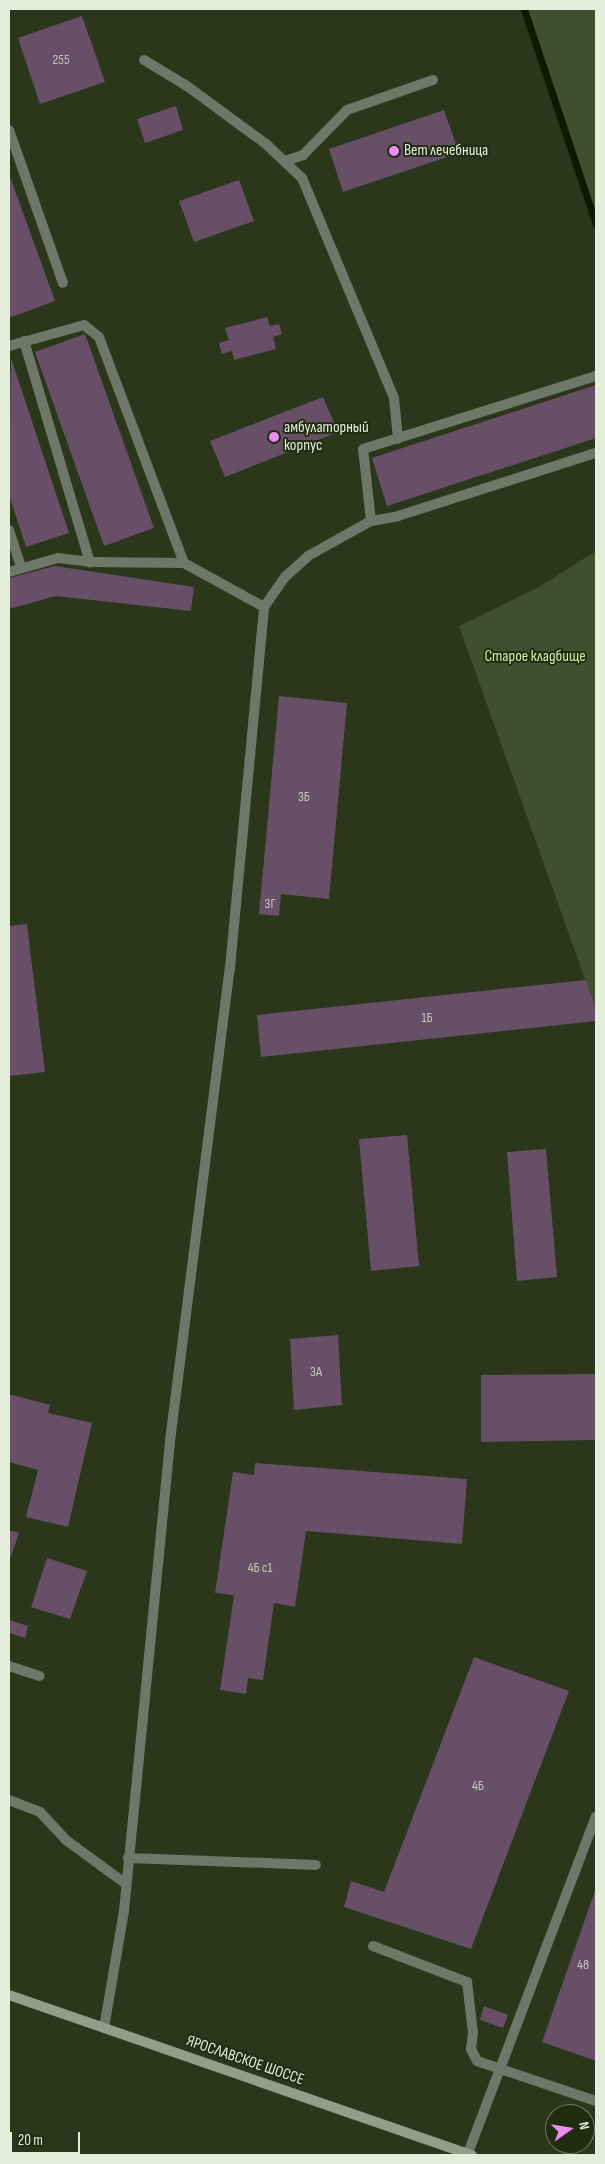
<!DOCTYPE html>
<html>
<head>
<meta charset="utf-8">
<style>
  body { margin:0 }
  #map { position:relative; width:605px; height:2164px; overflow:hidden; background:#2b361a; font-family:"Sofia Sans Condensed",sans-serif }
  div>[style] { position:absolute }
  .green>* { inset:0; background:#424f2f }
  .stream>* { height:7px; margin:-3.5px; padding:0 3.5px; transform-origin:3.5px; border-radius:3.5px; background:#0e1900 }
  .building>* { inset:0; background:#674f68 }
  .lane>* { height:10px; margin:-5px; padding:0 5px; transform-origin:5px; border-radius:5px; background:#707668 }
  .street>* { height:10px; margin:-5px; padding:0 5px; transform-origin:5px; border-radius:5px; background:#707668 }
  .secondary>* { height:10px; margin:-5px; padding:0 5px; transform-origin:5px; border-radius:5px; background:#939d87 }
  .dots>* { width:14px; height:14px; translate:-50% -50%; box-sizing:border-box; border:2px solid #212c10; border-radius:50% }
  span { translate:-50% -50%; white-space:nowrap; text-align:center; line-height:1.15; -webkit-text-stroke:4px #212c10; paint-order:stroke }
  .number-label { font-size:14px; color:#c6c6be }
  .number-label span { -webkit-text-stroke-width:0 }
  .poi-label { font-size:16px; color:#e5eddb }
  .left { translate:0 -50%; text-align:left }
  .park-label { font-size:16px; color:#d2edad }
  .street-label { font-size:16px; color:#e5eddb }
  .frame { position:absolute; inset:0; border:10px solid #e5eddb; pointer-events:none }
  .north { position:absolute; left:545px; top:2104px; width:50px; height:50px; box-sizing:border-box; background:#212c10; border:1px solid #6f7961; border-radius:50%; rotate:77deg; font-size:14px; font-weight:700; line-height:20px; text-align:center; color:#e5eddb }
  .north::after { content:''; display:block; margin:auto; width:18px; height:22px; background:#f08bf6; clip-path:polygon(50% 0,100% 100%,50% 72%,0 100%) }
  .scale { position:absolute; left:10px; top:2132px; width:70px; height:22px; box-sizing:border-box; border:2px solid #e5eddb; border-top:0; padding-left:6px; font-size:15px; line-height:18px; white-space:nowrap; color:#e5eddb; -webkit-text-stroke:4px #212c10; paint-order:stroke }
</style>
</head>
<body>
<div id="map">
  <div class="green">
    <div style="clip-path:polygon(524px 9px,596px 9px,596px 224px)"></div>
    <div style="clip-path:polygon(596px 551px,596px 1010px,459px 626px,539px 587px)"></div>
  </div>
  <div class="stream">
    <div style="left:524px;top:9px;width:227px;rotate:71.5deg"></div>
  </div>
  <div class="building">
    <div style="clip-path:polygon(82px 16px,105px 82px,40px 104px,18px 38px)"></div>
    <div style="clip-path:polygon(176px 106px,183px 130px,145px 143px,137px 119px)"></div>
    <div style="clip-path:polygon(444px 110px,459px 153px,343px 192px,329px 149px)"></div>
    <div style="clip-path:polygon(9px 174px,55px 301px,9px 318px)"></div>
    <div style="clip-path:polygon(239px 180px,254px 221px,194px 242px,179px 201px)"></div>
    <div style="clip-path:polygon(267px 317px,270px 326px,279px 324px,282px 334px,273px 337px,276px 349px,234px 360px,232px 351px,222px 354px,219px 343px,229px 340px,225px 328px)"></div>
    <div style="clip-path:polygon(85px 334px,154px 528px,104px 546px,35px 352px)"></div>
    <div style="clip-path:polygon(11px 358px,69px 533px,26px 547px,9px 495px)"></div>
    <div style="clip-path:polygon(596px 385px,596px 438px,387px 506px,372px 458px)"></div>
    <div style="clip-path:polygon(323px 397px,338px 432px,225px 477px,210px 441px)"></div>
    <div style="clip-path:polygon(55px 566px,194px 587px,191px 611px,56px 596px,9px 609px,9px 578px)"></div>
    <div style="clip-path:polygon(279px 696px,347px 703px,329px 899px,281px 894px,279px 916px,259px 914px)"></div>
    <div style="clip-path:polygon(27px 924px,45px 1072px,9px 1076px,9px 926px)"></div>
    <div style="clip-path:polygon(586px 980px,596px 1010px,596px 1021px,261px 1057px,257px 1015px)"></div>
    <div style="clip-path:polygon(407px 1135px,419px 1266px,371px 1271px,359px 1139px)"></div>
    <div style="clip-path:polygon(546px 1149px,557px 1277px,517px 1281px,507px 1152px)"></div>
    <div style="clip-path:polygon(338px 1335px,342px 1405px,294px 1410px,290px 1339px)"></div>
    <div style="clip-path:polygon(596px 1374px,596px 1440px,481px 1442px,481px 1375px)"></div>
    <div style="clip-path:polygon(9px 1394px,50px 1405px,48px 1413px,92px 1423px,68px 1527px,26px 1517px,38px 1470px,9px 1462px)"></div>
    <div style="clip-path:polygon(255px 1463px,467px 1479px,462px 1544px,306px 1531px,295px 1607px,274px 1603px,263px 1680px,248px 1678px,246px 1694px,220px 1690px,234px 1595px,215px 1593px,233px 1472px,254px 1475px)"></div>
    <div style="clip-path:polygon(9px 1530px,19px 1533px,9px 1562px)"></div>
    <div style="clip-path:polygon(47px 1558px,87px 1571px,70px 1619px,31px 1607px)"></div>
    <div style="clip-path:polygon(9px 1620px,28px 1626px,25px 1638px,9px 1633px)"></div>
    <div style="clip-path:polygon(474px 1657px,569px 1691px,471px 1949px,344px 1907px,351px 1881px,384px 1892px)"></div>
    <div style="clip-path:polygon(596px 1888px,596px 2061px,542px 2042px)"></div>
    <div style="clip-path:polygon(484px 2006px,508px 2015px,503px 2028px,480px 2020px)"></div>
  </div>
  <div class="lane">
    <div style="left:144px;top:60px;width:50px;rotate:31.2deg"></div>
    <div style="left:187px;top:86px;width:98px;rotate:36.3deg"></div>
    <div style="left:266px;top:144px;width:50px;rotate:43.4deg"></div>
    <div style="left:302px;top:178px;width:238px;rotate:67.3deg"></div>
    <div style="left:394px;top:398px;width:41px;rotate:84.4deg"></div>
    <div style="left:9px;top:130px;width:162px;rotate:70.6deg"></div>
    <div style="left:285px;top:161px;width:19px;rotate:-18deg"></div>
    <div style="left:303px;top:155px;width:63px;rotate:-45.6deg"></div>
    <div style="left:347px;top:110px;width:91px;rotate:-19.2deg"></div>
    <div style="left:24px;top:341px;width:231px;rotate:73.4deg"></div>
    <div style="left:9px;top:346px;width:78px;rotate:-15.6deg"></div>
    <div style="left:84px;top:325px;width:19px;rotate:39deg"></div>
    <div style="left:99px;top:337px;width:241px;rotate:69.4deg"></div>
    <div style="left:371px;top:521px;width:72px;rotate:-96.3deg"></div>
    <div style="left:363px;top:449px;width:244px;rotate:-17.4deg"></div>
    <div style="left:9px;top:530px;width:40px;rotate:72deg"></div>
    <div style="left:9px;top:572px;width:51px;rotate:-15.9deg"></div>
    <div style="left:58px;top:558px;width:32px;rotate:7deg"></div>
    <div style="left:90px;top:562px;width:94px;rotate:0.6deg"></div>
    <div style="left:184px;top:563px;width:91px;rotate:28.8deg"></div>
    <div style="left:264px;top:607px;width:38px;rotate:-55deg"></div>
    <div style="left:286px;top:576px;width:30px;rotate:-42deg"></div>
    <div style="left:308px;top:556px;width:72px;rotate:-29.1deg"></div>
    <div style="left:371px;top:521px;width:27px;rotate:-10deg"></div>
    <div style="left:398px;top:516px;width:208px;rotate:-17.7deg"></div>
    <div style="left:9px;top:1666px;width:32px;rotate:18deg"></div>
    <div style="left:9px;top:1800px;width:33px;rotate:21deg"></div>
    <div style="left:40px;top:1812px;width:38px;rotate:47deg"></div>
    <div style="left:66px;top:1840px;width:74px;rotate:36.3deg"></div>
    <div style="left:128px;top:1858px;width:188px;rotate:2.1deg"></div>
    <div style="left:373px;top:1946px;width:101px;rotate:21deg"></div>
    <div style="left:467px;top:1982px;width:51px;rotate:83.3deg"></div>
    <div style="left:473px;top:2033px;width:16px;rotate:97deg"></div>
    <div style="left:471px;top:2049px;width:13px;rotate:63deg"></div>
    <div style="left:477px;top:2061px;width:126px;rotate:18.6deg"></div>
    <div style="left:468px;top:2153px;width:360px;rotate:-69.2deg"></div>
  </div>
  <div class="street">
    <div style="left:104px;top:2028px;width:119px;rotate:-80.3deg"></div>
    <div style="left:124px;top:1911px;width:472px;rotate:-84.4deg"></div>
    <div style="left:170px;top:1441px;width:477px;rotate:-82.8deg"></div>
    <div style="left:230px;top:968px;width:363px;rotate:-84.6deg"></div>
  </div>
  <div class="secondary">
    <div style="left:9px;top:1995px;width:490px;rotate:19.1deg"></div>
  </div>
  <div class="dots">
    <div style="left:394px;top:151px;background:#f08bf6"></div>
    <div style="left:274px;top:437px;background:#f08bf6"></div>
  </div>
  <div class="number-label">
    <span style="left:61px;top:60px">255</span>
    <span style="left:304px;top:797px">3Б</span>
    <span style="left:270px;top:904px">3Г</span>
    <span style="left:427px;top:1018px">1Б</span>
    <span style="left:316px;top:1372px">3А</span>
    <span style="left:260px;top:1568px">4Б с1</span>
    <span style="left:478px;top:1786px">4Б</span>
    <span style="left:583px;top:1965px">48</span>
  </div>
  <div class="poi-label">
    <span class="left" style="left:404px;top:151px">Вет лечебница</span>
    <span class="left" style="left:284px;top:437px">амбулаторный<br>корпус</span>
  </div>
  <div class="park-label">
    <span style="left:535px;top:657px">Старое кладбище</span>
  </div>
  <div class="street-label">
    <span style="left:245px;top:2061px;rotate:19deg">ЯРОСЛАВСКОЕ ШОССЕ</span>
  </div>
  <div class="frame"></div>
  <div class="north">N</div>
  <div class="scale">20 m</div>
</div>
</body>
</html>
